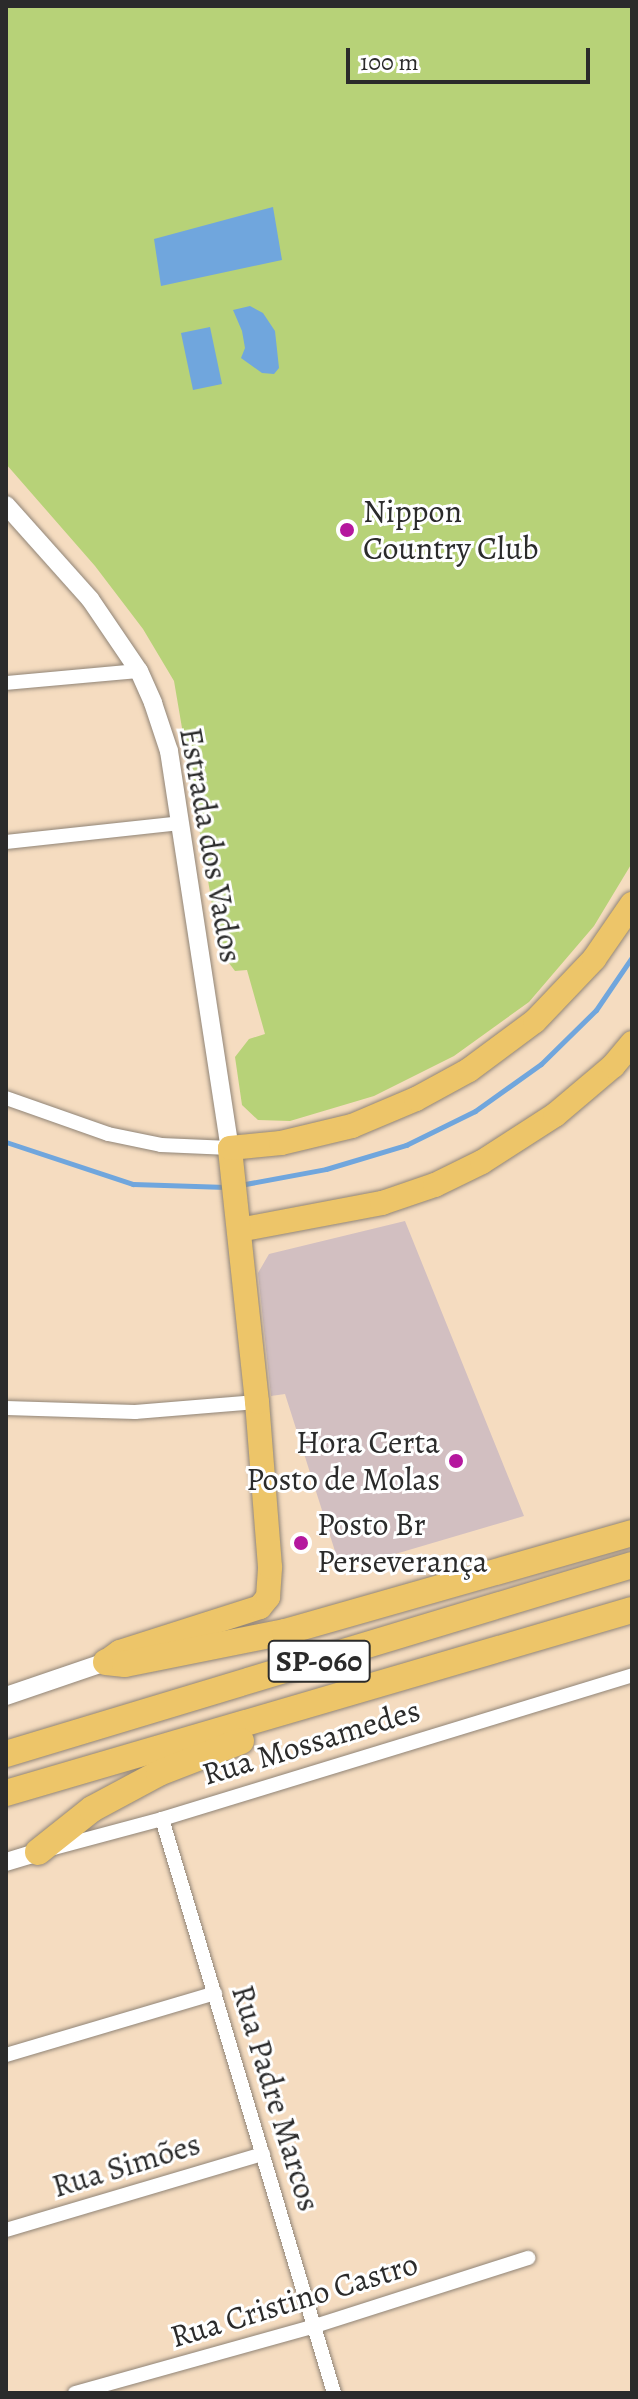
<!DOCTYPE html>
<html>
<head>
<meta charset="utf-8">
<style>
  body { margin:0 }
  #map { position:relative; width:638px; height:2399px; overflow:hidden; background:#f5dcc0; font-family:Alegreya,serif }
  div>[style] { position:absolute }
  .industrial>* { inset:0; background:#d2bfc1 }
  .green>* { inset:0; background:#b7d278 }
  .water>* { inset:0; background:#70a6dd }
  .stream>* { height:5px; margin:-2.5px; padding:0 2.5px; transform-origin:2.5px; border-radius:2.5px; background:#70a6dd }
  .roads { filter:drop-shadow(0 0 2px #908476) drop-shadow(0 0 2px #908476) }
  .minor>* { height:14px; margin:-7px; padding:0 7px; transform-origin:7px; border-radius:7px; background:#fff }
  .tertiary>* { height:18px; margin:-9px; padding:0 9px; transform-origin:9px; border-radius:9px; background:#fff }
  .primary>* { height:24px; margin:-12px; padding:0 12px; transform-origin:12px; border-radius:12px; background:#edc569 }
  .motorway>* { height:26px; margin:-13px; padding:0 13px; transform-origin:13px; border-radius:13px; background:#edc569 }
  .dots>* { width:22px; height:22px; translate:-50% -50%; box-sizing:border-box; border:4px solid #fff; border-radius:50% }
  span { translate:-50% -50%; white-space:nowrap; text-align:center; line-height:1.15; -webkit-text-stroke:6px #fff; paint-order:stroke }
  .shield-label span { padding:2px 6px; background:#fff; border:2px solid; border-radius:6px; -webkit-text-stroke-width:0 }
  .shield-label { font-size:30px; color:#2b2b2b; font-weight:700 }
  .poi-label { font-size:32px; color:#2b2b2b }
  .left { translate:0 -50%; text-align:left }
  .right { translate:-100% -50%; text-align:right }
  .street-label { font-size:32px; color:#2b2b2b }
  .frame { position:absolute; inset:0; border:8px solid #2b2b2b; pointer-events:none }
  .scale { position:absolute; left:346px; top:48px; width:244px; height:36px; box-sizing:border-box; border:4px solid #2b2b2b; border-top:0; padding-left:10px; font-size:24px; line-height:28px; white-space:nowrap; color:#2b2b2b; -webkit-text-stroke:6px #fff; paint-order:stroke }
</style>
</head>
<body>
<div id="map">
  <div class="industrial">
    <div style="clip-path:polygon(405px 1221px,524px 1516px,341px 1570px,285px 1394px,271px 1396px,258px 1273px,269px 1254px)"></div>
  </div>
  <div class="green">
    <div style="clip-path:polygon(6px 6px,632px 6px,632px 863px,594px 926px,529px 1002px,454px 1056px,374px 1096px,290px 1121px,258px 1120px,242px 1105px,235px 1057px,249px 1039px,265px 1034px,247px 970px,235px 971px,220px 951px,174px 681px,143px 629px,95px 566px,6px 464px)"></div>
  </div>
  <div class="water">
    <div style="clip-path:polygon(273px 207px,282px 260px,161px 286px,154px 239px)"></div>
    <div style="clip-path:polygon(250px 306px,263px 313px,275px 331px,279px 368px,274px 374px,262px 373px,241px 358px,245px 348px,242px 331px,233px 310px)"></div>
    <div style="clip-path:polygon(210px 327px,222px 384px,193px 390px,181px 333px)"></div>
  </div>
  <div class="stream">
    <div style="left:6px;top:1142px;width:134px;rotate:18.3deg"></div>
    <div style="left:133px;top:1184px;width:93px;rotate:1.8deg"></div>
    <div style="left:240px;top:1185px;width:87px;rotate:-10.5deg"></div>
    <div style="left:326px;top:1169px;width:84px;rotate:-16.7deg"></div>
    <div style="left:406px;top:1145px;width:77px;rotate:-26.2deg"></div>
    <div style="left:475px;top:1111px;width:81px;rotate:-35.5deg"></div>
    <div style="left:541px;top:1064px;width:77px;rotate:-44.5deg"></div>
    <div style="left:596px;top:1010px;width:64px;rotate:-55.8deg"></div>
  </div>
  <div class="roads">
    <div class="minor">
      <div style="left:6px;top:683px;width:134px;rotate:-5.2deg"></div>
      <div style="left:6px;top:842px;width:175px;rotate:-6.2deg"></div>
      <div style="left:6px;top:1098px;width:108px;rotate:19.4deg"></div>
      <div style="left:108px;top:1134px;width:54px;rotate:11.7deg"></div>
      <div style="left:161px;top:1145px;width:69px;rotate:2.5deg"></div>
      <div style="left:6px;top:1408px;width:129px;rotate:1.8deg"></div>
      <div style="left:135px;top:1412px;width:122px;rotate:-4.7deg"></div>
      <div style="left:162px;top:1819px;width:599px;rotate:73.32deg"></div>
      <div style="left:50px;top:1849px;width:116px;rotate:-15deg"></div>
      <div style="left:162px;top:1819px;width:492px;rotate:-17deg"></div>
      <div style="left:6px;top:2055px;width:218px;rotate:-16.5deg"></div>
      <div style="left:6px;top:2230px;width:268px;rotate:-16.5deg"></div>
      <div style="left:75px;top:2393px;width:249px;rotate:-15.6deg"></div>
      <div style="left:315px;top:2326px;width:224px;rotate:-17.7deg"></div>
    </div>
    <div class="tertiary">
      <div style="left:6px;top:505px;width:126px;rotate:48.2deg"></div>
      <div style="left:90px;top:599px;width:87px;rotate:55.8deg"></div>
      <div style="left:139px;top:671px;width:35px;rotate:66deg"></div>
      <div style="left:153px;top:703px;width:51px;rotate:71.6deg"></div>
      <div style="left:169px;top:751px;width:402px;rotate:81.3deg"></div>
      <div style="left:6px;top:1696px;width:106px;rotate:-18.8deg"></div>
      <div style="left:6px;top:1862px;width:34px;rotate:-17deg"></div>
    </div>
    <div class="primary">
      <div style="left:239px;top:1230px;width:146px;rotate:-10.7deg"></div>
      <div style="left:382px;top:1203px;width:56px;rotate:-18.8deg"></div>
      <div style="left:435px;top:1185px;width:52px;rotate:-26.1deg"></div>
      <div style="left:482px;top:1162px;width:87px;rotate:-32.8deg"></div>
      <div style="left:555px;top:1115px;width:76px;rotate:-40.2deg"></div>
      <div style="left:613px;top:1066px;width:30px;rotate:-50deg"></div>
      <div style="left:106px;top:1662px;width:17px;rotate:-36deg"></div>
      <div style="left:120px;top:1652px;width:147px;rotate:-17.8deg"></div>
      <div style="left:260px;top:1607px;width:13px;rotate:-51deg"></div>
      <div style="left:268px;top:1597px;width:30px;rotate:-86deg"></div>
      <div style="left:270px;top:1567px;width:166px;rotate:-94.5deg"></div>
      <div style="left:257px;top:1402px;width:255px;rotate:-96.1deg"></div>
      <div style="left:230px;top:1148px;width:51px;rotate:-5.6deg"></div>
      <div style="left:281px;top:1143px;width:73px;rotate:-13.5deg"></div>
      <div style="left:352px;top:1126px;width:69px;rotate:-22.9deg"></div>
      <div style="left:416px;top:1099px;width:60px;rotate:-28.7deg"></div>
      <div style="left:469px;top:1070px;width:82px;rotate:-36.6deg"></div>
      <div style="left:535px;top:1021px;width:86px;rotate:-46.4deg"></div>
      <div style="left:594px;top:959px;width:67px;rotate:-55.4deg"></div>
    </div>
    <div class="motorway">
      <div style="left:106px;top:1662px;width:19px;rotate:6deg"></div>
      <div style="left:125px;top:1664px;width:163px;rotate:-11.3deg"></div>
      <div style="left:285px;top:1632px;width:361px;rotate:-15.9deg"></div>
      <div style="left:6px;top:1754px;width:654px;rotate:-16.8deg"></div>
      <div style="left:6px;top:1793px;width:652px;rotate:-16.3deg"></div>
      <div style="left:38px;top:1852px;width:69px;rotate:-38.5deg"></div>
      <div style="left:92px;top:1809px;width:76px;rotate:-28.2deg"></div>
      <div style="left:159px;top:1773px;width:88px;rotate:-21.3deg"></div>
    </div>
  </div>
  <div class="dots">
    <div style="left:347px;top:530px;background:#b5179e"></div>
    <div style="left:456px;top:1461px;background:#b5179e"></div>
    <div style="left:301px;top:1543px;background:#b5179e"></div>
  </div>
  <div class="shield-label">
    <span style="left:319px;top:1661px">SP-060</span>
  </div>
  <div class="poi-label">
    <span class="left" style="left:363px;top:530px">Nippon<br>Country Club</span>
    <span class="right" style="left:440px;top:1461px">Hora Certa<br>Posto de Molas</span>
    <span class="left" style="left:317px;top:1543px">Posto Br<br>Perseverança</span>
  </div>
  <div class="street-label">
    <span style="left:211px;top:845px;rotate:80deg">Estrada dos Vados</span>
    <span style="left:311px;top:1742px;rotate:-17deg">Rua Mossamedes</span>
    <span style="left:276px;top:2098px;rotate:73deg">Rua Padre Marcos</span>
    <span style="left:126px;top:2165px;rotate:-17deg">Rua Simões</span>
    <span style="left:294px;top:2300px;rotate:-17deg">Rua Cristino Castro</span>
  </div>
  <div class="frame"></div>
  <div class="scale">100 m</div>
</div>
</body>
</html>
